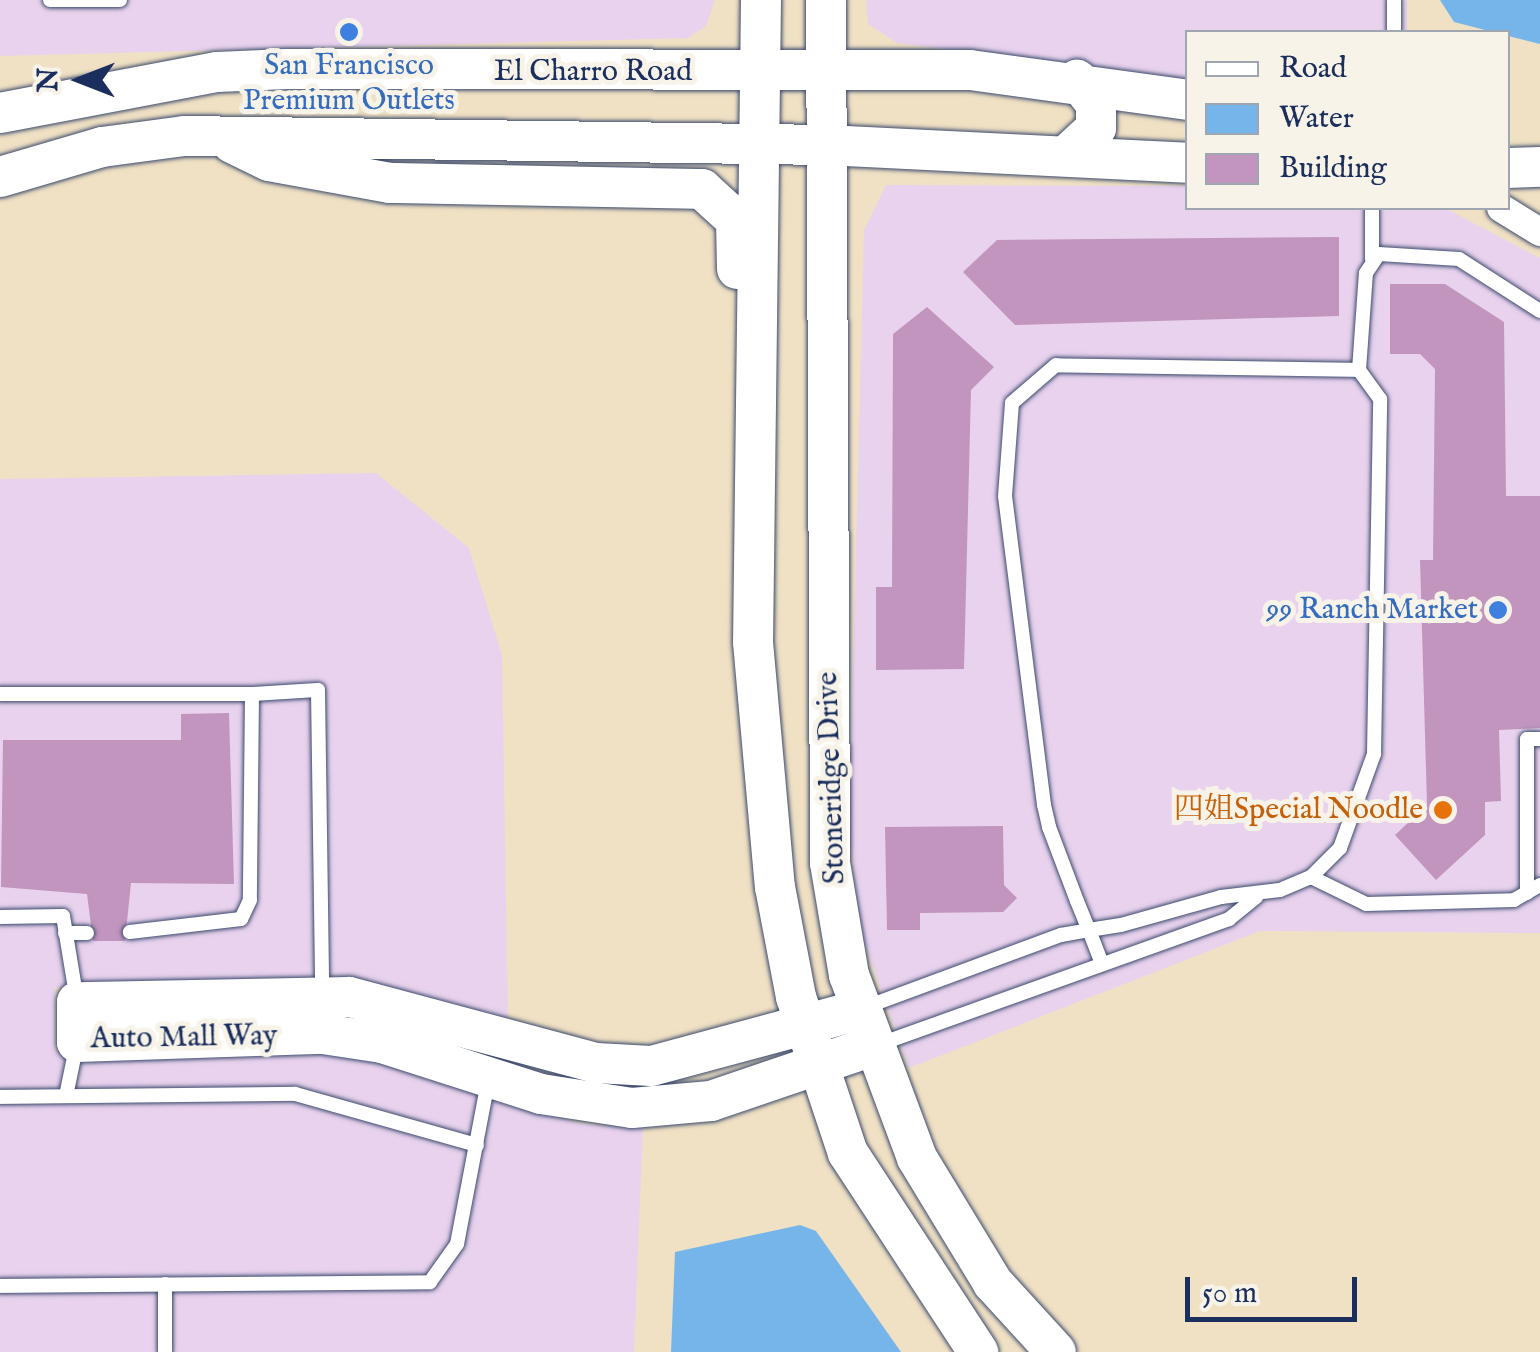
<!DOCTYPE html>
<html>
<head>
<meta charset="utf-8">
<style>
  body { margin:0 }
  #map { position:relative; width:1540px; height:1352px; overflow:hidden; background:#f0e1c4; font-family:"IM FELL English","Noto Serif SC",serif }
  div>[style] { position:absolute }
  .built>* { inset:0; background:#e8d2ee }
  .water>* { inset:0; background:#75b5e9 }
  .building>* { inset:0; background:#c195be }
  .roads { filter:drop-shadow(0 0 2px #3b4a6d) drop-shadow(0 0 2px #3b4a6d) }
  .lane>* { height:14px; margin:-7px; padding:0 7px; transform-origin:7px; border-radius:7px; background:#fff }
  .street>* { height:28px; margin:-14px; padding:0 14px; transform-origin:14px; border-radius:14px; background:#fff }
  .secondary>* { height:40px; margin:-20px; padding:0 20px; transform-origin:20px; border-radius:20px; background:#fff }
  .dots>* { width:28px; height:28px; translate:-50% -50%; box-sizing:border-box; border:5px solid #f7f3e8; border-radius:50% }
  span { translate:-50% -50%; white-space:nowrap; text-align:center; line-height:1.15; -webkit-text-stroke:10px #f7f3e8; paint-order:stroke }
  .shop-label { font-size:30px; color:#366cbe }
  .right { translate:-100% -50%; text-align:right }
  .street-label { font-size:30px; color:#1b2f5e }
  .food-label { font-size:30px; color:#c56008 }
  .legend { position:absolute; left:1185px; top:30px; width:325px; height:180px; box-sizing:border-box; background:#f7f3e8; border:2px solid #9fa5b1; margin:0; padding:12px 18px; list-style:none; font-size:30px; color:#1b2f5e }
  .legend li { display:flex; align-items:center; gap:20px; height:50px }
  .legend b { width:50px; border:2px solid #9fa5b1 }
  .north { position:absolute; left:30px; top:30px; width:100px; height:100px; -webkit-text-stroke:8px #f7f3e8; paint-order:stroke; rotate:270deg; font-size:28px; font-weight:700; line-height:40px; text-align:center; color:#1b2f5e }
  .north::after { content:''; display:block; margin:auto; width:35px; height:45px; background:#1b2f5e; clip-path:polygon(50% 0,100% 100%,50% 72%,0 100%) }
  .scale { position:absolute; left:1185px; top:1277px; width:172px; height:45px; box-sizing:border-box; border:5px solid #1b2f5e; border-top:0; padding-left:12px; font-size:30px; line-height:35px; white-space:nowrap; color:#1b2f5e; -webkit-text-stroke:8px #f7f3e8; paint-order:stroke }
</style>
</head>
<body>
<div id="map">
  <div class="built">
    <div style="clip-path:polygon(0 0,715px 0,706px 26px,688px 38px,0 56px)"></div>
    <div style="clip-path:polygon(866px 0,1407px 0,1407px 32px,1188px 32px,1187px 81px,897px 43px,868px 24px)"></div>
    <div style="clip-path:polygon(886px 185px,1187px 186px,1188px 208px,1445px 208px,1540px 258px,1540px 933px,1260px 931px,909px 1068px,861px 932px,849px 830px,864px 230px)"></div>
    <div style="clip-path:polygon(376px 473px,469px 548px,502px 655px,508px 1023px,55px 987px,55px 1050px,327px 1045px,581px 1124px,643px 1128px,634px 1352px,0 1352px,0 479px)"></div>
  </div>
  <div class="water">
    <div style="clip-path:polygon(1440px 0,1540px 0,1540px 44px,1454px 22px)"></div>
    <div style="clip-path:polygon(800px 1225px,816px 1231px,901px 1352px,671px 1352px,675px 1252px)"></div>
  </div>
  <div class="building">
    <div style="clip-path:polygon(1339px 237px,1339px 316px,1015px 325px,963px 272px,997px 240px)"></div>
    <div style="clip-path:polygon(1390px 284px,1445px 284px,1504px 322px,1506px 496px,1540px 496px,1540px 728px,1499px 730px,1501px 801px,1485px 802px,1485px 835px,1436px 880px,1395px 835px,1427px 805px,1420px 560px,1433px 560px,1435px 369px,1420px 354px,1390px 354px)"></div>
    <div style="clip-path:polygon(927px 307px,994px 367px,971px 390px,964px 669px,876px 670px,876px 587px,892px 587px,893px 334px)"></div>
    <div style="clip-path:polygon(229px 713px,234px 884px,131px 883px,125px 941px,93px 941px,87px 894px,1px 887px,3px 740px,181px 740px,181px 714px)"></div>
    <div style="clip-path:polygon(1003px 826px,1004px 885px,1017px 898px,1003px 912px,920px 913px,920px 930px,887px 930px,885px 827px)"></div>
  </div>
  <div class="roads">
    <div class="lane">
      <div style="left:50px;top:0;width:70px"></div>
      <div style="left:1394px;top:0;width:32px;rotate:90deg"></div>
      <div style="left:1372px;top:259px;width:51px;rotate:-90deg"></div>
      <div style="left:1359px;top:370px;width:97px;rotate:-85.9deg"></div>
      <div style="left:1366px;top:273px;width:23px;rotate:-56deg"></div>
      <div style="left:1379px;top:254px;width:80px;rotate:3.6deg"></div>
      <div style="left:1459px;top:259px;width:96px;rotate:32.7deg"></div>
      <div style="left:0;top:694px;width:252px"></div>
      <div style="left:252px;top:694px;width:206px;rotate:90.6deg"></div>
      <div style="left:250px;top:900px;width:21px;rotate:115deg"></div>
      <div style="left:241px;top:919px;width:112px;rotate:173.3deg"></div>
      <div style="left:252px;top:694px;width:66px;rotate:-3.5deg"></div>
      <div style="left:318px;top:690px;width:304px;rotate:89.2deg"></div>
      <div style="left:1311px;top:877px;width:61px;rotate:26.1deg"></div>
      <div style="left:1366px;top:904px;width:148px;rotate:-1.5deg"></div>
      <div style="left:1514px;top:900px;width:30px;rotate:-30deg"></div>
      <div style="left:1527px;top:893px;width:154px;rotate:-90deg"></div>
      <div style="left:1527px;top:739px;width:13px"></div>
      <div style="left:0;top:917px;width:63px;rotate:-0.9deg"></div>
      <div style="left:63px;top:916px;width:86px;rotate:80.6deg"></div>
      <div style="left:65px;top:933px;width:22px"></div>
      <div style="left:866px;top:1007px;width:208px;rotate:-20.3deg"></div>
      <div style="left:1061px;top:935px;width:28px;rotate:-10deg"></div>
      <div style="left:1089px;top:930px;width:32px;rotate:-9deg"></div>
      <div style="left:1121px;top:925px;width:104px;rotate:-15.6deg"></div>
      <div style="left:1221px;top:897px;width:59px;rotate:-6.8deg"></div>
      <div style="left:1280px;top:890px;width:34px;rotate:-23deg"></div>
      <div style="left:1311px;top:877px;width:41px;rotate:-45deg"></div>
      <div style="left:1340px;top:848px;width:100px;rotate:-70.1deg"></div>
      <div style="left:1374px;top:754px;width:355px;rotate:-89deg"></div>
      <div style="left:1380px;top:399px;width:36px;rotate:-126deg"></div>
      <div style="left:1359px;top:370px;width:303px;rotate:-179.1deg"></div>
      <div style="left:1056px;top:365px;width:58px;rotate:139.2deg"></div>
      <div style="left:1012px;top:403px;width:93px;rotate:94.3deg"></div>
      <div style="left:1005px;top:496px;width:311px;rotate:82.8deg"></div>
      <div style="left:1044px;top:805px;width:23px;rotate:77deg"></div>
      <div style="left:1049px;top:827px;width:79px;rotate:69.3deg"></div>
      <div style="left:1077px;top:901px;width:31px;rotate:68deg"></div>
      <div style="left:1089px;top:930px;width:36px;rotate:69deg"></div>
      <div style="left:880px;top:1044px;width:371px;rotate:-19.7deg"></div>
      <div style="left:1229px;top:919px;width:35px;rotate:-39deg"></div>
      <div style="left:66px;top:1096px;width:54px;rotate:-78.3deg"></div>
      <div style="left:0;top:1097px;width:295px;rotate:-0.6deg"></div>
      <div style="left:295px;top:1094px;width:189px;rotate:15.7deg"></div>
      <div style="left:0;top:1286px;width:430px;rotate:-0.5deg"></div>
      <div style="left:430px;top:1282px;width:47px;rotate:-54.6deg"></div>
      <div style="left:457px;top:1244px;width:166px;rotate:-79.2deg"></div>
      <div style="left:165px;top:1352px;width:68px;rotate:-90deg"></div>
    </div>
    <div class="street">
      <div style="left:1501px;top:208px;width:46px;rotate:31.6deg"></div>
    </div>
    <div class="secondary">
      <div style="left:761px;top:0;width:642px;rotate:90.71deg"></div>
      <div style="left:753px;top:642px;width:246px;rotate:84.9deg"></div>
      <div style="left:775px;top:887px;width:112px;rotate:79.2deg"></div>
      <div style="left:796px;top:997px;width:164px;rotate:71.6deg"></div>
      <div style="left:848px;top:1153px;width:238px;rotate:56.8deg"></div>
      <div style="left:826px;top:0;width:863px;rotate:89.73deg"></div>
      <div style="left:830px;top:863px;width:114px;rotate:80.4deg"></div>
      <div style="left:849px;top:975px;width:195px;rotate:69.6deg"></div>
      <div style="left:917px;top:1158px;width:146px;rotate:58.7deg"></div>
      <div style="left:993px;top:1283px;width:93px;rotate:47.6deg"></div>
      <div style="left:0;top:113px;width:221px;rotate:-10.7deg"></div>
      <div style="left:217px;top:72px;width:70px;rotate:-2.5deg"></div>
      <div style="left:287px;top:69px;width:683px;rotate:0.08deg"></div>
      <div style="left:970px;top:70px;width:220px;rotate:7.8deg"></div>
      <div style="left:232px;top:143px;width:41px;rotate:25.9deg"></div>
      <div style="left:269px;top:161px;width:123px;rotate:10.3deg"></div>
      <div style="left:390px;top:183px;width:312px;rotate:1.1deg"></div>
      <div style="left:702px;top:189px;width:46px;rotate:42.4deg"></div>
      <div style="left:736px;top:220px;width:49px;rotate:88.8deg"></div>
      <div style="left:1066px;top:156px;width:41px;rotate:-43deg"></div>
      <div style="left:1096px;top:128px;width:24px;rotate:-90deg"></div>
      <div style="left:1096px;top:104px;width:31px;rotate:-128deg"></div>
      <div style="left:1508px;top:168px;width:32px;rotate:-2deg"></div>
      <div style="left:0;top:177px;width:106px;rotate:-16.4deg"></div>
      <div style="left:102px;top:147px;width:83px;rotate:-7.6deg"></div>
      <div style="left:184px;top:136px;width:641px;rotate:0.8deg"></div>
      <div style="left:825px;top:145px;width:363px;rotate:2.8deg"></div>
      <div style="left:859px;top:1010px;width:215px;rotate:164.9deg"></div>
      <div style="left:651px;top:1066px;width:55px;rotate:-176.9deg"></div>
      <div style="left:596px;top:1063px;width:256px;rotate:-165deg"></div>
      <div style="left:349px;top:997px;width:272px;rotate:178.9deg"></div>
      <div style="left:77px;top:1002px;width:40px;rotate:90deg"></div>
      <div style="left:77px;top:1042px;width:246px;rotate:-1.9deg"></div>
      <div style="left:323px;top:1034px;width:60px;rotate:8.7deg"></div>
      <div style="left:382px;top:1043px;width:167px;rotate:17.8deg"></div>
      <div style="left:541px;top:1094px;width:92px;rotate:8.7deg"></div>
      <div style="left:632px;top:1108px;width:79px;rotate:-5.1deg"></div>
      <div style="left:711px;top:1101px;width:168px;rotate:-18.8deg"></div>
    </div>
  </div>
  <div class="dots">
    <div style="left:349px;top:32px;background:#3f7fe0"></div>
    <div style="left:1498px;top:610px;background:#3f7fe0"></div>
    <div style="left:1443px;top:810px;background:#e8710a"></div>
  </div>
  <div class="shop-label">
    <span style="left:349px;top:83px">San Francisco<br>Premium Outlets</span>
    <span class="right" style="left:1478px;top:610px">99 Ranch Market</span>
  </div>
  <div class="street-label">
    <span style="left:593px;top:72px">El Charro Road</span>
    <span style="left:832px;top:778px;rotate:-92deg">Stoneridge Drive</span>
    <span style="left:184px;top:1038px;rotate:-1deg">Auto Mall Way</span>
  </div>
  <div class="food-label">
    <span class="right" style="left:1423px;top:810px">四姐Special Noodle</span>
  </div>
  <ul class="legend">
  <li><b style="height:12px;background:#fff"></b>Road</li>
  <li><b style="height:28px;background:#75b5e9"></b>Water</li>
  <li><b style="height:28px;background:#c195be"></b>Building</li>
  </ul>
  <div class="north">N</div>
  <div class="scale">50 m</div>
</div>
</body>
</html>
